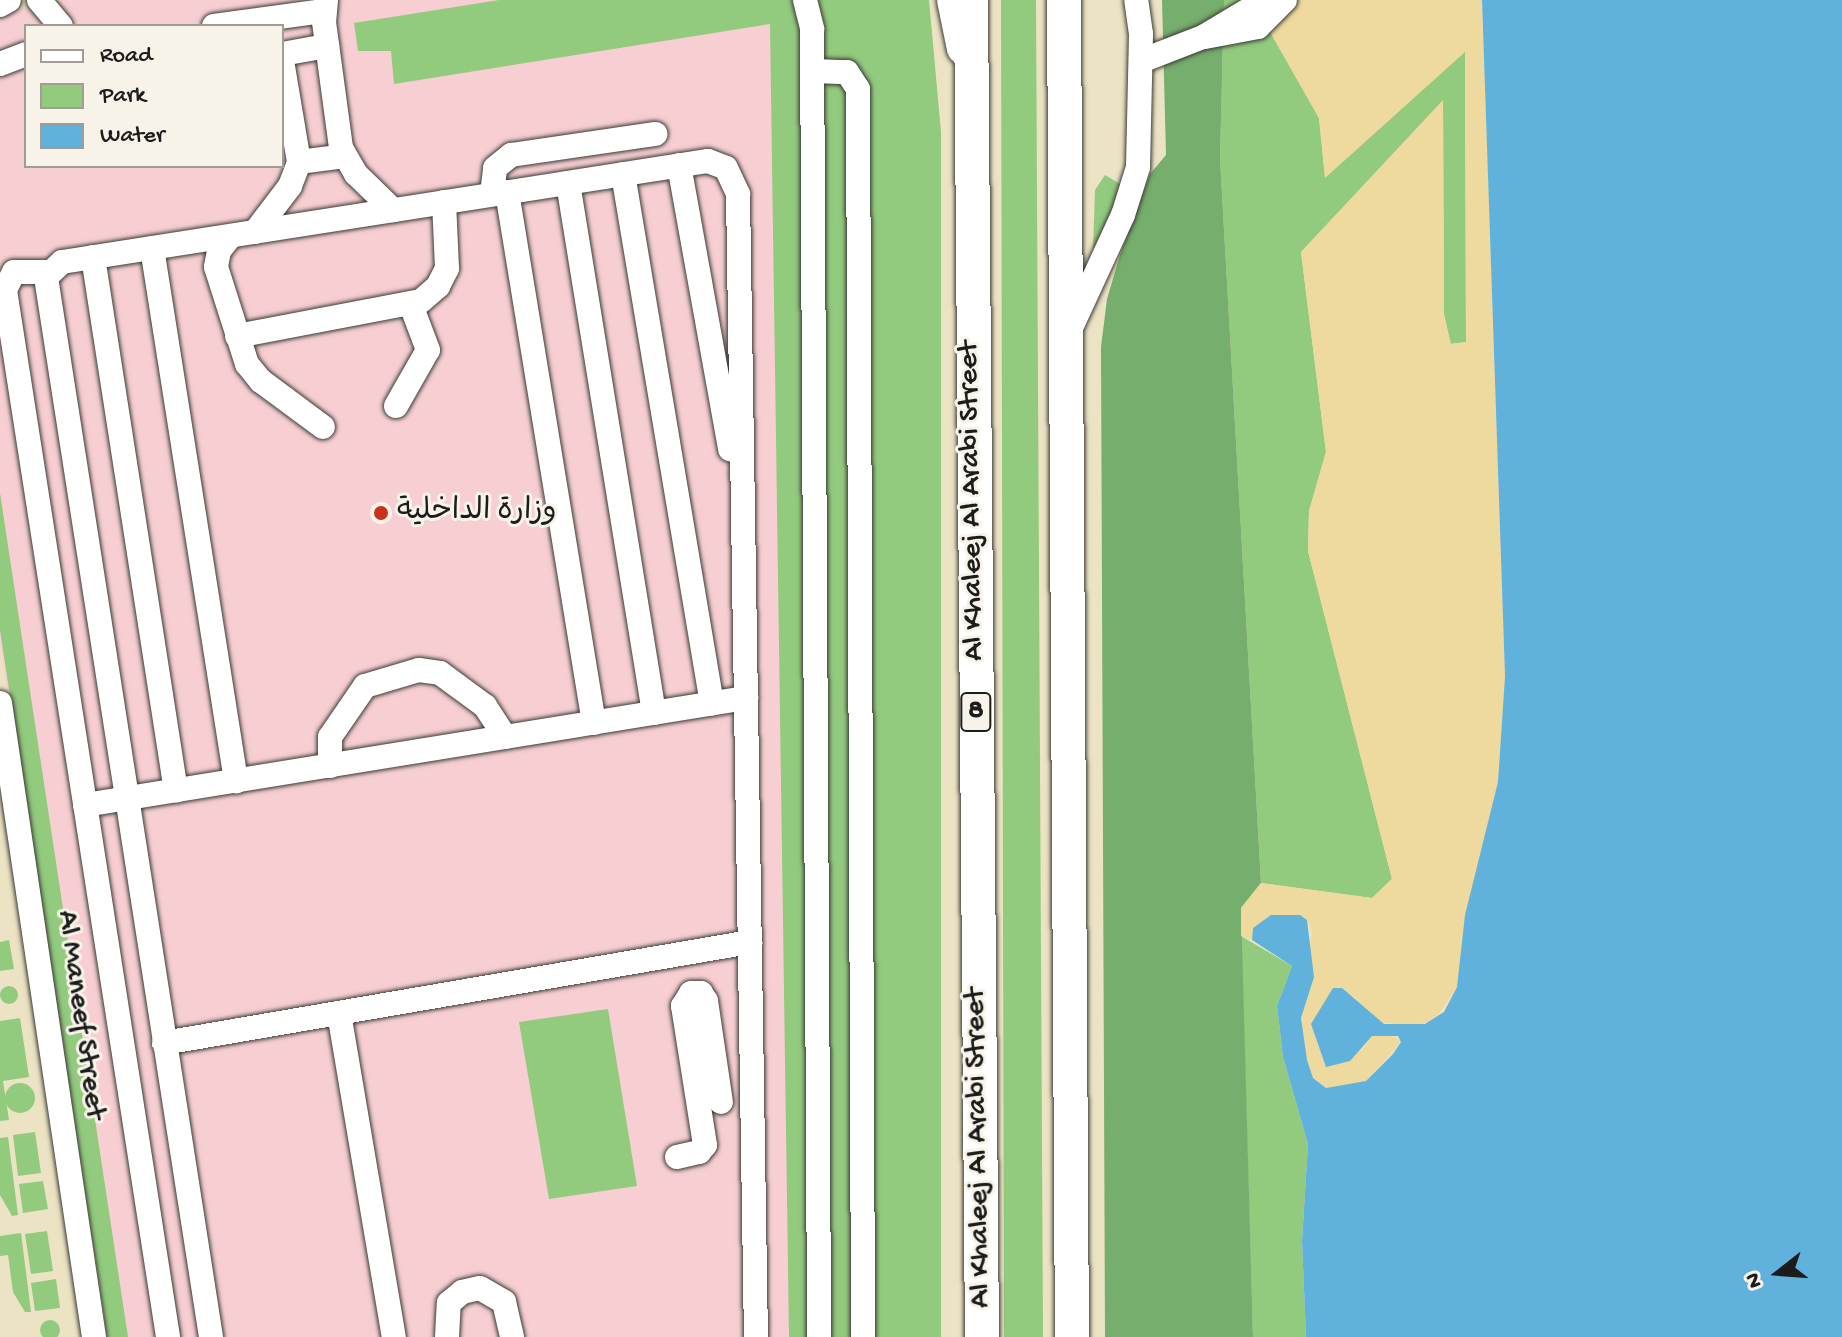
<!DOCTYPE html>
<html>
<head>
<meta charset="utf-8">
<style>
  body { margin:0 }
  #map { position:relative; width:1842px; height:1337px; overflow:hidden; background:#ece3c4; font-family:"Gochi Hand","Playpen Sans Arabic",sans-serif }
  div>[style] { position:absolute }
  .built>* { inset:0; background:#f7cfd2 }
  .green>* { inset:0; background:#92ca7e }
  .round { border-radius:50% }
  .forest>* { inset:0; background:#75ae6d }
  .sand>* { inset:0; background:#eeda9e }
  .water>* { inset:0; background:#60b2dc }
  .roads { filter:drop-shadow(0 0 2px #3b3a35) drop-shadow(0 0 2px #3b3a35) }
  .minor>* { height:24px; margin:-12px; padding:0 12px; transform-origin:12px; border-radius:12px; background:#fff }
  .major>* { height:30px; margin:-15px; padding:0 15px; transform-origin:15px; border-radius:15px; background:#fff }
  .highway>* { height:34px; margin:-17px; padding:0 17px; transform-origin:17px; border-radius:17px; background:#fff }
  .dots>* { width:22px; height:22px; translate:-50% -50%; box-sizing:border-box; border:4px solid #f7f3e8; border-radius:50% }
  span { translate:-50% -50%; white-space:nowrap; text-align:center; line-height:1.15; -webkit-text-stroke:6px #f7f3e8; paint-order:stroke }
  .shield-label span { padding:2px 6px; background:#f7f3e8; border:2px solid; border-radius:6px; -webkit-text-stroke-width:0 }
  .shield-label { font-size:28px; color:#1c1c1c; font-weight:700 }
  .street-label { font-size:30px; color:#1c1c1c }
  .poi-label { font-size:30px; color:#1c1c1c }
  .left { translate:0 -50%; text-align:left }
  .legend { position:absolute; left:24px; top:24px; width:260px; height:144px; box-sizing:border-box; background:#f7f3e8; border:2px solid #9f9d96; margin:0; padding:10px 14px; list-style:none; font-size:24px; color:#1c1c1c }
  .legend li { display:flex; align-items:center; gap:16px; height:40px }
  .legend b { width:40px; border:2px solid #9f9d96 }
  .north { position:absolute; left:1738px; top:1233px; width:80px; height:80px; -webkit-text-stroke:6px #f7f3e8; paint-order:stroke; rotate:253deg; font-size:22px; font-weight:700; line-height:32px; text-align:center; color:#1c1c1c }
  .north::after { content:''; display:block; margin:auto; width:28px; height:36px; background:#1c1c1c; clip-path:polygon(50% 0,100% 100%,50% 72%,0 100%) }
</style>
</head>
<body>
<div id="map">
  <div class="built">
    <div style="clip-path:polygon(evenodd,62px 0,841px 0,872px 1337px,99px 1337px,0 642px,0 13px,62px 0,26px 26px,282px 26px,282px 166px,26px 166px,26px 26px)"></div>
  </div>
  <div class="green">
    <div style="clip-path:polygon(499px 0,929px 0,941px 132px,941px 1337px,789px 1337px,770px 24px,394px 84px,391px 51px,358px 51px,354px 23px)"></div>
    <div style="clip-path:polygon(1001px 0,1036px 0,1043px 1337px,1004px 1337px)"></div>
    <div style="clip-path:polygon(1224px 0,1252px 0,1319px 118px,1325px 177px,1465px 51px,1466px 342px,1450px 344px,1444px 314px,1443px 101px,1301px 252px,1326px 452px,1309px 511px,1308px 551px,1392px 879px,1372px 898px,1261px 883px,1220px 159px)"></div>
    <div style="clip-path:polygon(1105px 175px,1125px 187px,1093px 250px,1095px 190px)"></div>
    <div style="clip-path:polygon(0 493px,128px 1337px,107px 1337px,0 630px)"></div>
    <div style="clip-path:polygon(1241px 936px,1292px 966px,1277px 1006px,1283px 1057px,1308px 1144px,1302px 1241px,1306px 1337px,1253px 1337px)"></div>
    <div style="clip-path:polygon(9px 940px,14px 969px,0 971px,0 942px)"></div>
    <div class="round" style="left:0;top:986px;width:18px;height:18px"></div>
    <div style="clip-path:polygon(608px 1009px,637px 1186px,549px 1199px,519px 1022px)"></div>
    <div style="clip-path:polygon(20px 1018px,29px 1077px,3px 1081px,9px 1120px,0 1121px,0 1021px)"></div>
    <div class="round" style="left:5px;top:1083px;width:30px;height:30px"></div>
    <div style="clip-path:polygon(35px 1132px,41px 1173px,18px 1176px,13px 1135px)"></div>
    <div style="clip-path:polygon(8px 1137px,18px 1215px,12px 1216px,0 1195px,0 1138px)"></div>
    <div style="clip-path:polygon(43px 1181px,48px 1209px,23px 1213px,19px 1184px)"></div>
    <div style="clip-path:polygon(47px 1231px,53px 1271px,31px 1274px,25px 1234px)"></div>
    <div style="clip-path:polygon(21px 1233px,31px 1312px,25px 1312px,13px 1292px,8px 1255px,0 1256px,0 1236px)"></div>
    <div style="clip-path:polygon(56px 1279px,60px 1308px,35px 1311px,31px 1283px)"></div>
    <div class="round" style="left:40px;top:1320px;width:20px;height:20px"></div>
  </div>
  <div class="forest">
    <div style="clip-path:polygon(1162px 0,1224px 0,1220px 159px,1261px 883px,1241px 908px,1253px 1337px,1105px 1337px,1101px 347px,1107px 299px,1120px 255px,1150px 174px,1166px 155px)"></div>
  </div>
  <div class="sand">
    <div style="clip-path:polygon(1252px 0,1482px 0,1505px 676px,1498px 782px,1457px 987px,1434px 1021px,1409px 1026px,1375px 1021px,1352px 995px,1361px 1051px,1372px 1036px,1392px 1034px,1401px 1042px,1366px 1081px,1349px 1086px,1327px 1088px,1313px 1078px,1307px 1060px,1300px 1032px,1312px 931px,1307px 920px,1300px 915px,1253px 928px,1252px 940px,1241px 936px,1241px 908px,1261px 883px,1372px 898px,1392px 879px,1308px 551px,1309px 511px,1326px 452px,1301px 252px,1443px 100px,1444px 314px,1451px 344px,1466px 342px,1465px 52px,1325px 178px,1319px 118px)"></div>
  </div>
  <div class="water">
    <div style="clip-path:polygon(1482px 0,1842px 0,1842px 1337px,1306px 1337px,1302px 1241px,1308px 1144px,1283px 1057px,1277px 1006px,1292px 966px,1252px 940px,1253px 928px,1271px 915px,1300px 915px,1307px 920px,1314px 977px,1301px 1018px,1307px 1060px,1313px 1078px,1326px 1088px,1366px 1081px,1393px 1054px,1401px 1042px,1398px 1036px,1372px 1036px,1350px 1061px,1326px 1067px,1311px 1024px,1333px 988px,1342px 988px,1384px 1024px,1425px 1024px,1444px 1012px,1457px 987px,1465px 915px,1498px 782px,1505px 676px)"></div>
  </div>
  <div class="roads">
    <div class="minor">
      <div style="left:39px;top:0;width:34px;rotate:50deg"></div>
      <div style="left:326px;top:0;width:22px;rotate:95deg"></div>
      <div style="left:324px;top:22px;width:127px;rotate:82.3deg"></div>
      <div style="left:341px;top:148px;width:30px;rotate:60deg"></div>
      <div style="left:356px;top:174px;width:52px;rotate:44.2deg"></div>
      <div style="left:805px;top:0;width:30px;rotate:76deg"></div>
      <div style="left:812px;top:29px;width:1308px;rotate:89.69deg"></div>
      <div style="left:0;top:5px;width:10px;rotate:-29deg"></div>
      <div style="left:214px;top:26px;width:111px;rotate:-7.8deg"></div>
      <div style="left:1205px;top:37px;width:54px;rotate:-10.7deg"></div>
      <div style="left:1258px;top:27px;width:38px;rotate:-45deg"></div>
      <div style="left:282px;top:54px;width:46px;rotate:-10.1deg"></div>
      <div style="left:1141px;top:61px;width:66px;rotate:-21.2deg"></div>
      <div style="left:1203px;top:37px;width:72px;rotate:-30.8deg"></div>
      <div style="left:0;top:64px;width:28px;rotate:-21deg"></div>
      <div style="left:813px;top:71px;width:34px;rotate:2deg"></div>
      <div style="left:847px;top:72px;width:20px;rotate:57deg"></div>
      <div style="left:858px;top:89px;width:1248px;rotate:89.77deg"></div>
      <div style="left:299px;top:162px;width:46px;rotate:-7.4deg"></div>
      <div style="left:679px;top:165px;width:289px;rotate:79.8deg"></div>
      <div style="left:623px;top:174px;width:537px;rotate:80.47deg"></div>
      <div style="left:568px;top:183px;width:537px;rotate:80.78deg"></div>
      <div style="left:507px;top:192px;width:538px;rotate:80.7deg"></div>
      <div style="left:492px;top:194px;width:26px;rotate:-83deg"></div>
      <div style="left:495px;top:168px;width:21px;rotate:-39deg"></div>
      <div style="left:511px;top:155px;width:146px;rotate:-8.3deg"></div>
      <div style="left:255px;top:232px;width:58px;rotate:-52.7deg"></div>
      <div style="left:290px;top:186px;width:26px;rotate:-69deg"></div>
      <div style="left:299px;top:162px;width:103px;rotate:-99.5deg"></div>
      <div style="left:229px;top:238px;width:16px;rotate:128deg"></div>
      <div style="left:219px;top:251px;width:16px;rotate:101deg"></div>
      <div style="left:216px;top:267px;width:102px;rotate:72.3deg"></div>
      <div style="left:247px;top:364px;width:22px;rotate:51deg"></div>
      <div style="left:261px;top:381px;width:77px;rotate:36.6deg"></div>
      <div style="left:152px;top:248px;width:540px;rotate:81.04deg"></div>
      <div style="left:93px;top:257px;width:540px;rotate:81.17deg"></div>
      <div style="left:48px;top:272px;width:34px;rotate:180deg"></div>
      <div style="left:14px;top:272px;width:20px;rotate:117deg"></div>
      <div style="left:5px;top:290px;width:1060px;rotate:81.15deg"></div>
      <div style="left:1070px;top:330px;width:127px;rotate:-65.3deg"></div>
      <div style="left:1123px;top:215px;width:50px;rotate:-72.6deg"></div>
      <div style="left:1138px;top:167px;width:133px;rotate:-88.7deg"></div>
      <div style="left:1141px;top:34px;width:34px;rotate:-98deg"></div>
      <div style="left:237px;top:336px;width:187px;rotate:-10.8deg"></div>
      <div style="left:421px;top:301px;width:23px;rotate:-41deg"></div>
      <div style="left:438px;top:286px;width:20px;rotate:-63deg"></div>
      <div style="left:447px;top:268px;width:66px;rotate:-92.6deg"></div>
      <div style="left:396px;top:406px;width:64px;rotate:-60.3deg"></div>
      <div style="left:428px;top:350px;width:48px;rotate:-110.7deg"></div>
      <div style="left:0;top:703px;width:641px;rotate:81.57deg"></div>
      <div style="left:330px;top:766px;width:29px;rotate:-90deg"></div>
      <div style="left:330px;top:737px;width:62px;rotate:-55.5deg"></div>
      <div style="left:365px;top:686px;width:56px;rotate:-16.5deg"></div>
      <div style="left:419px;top:670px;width:21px;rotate:8deg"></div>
      <div style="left:440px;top:673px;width:56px;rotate:36.3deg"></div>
      <div style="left:485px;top:706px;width:37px;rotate:57deg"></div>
      <div style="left:85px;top:805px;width:670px;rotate:-9.2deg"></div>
      <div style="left:339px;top:1013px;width:329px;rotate:80.4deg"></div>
      <div style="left:164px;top:1043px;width:595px;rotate:-9.78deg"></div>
      <div style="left:677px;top:1157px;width:23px;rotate:-13deg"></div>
      <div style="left:699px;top:1152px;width:9px;rotate:-49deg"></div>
      <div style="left:705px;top:1145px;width:141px;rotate:-99deg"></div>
      <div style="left:683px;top:1006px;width:15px;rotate:-58deg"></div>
      <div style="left:691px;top:993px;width:10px"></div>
      <div style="left:701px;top:993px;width:9px;rotate:58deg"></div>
      <div style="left:706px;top:1001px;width:102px;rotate:81.6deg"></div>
      <div style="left:211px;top:1337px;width:1073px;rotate:-98.85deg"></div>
      <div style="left:46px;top:277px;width:22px;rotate:-43deg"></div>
      <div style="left:62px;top:262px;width:654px;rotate:-8.89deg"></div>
      <div style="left:708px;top:161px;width:19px;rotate:21deg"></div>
      <div style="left:726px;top:168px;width:29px;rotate:65deg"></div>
      <div style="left:738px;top:194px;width:1143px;rotate:89.1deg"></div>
      <div style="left:447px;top:1337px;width:34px;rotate:-87deg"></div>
      <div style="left:449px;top:1303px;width:17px;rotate:-40deg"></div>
      <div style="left:462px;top:1292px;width:18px;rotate:-13deg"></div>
      <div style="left:480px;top:1288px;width:28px;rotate:30deg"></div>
      <div style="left:504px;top:1302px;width:36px;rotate:77deg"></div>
    </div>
    <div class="major">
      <div style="left:952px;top:0;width:50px;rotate:78.5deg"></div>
    </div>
    <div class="highway">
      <div style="left:971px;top:0;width:1337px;rotate:89.53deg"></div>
      <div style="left:1064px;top:0;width:1337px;rotate:89.66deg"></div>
    </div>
  </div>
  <div class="dots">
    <div style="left:381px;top:513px;background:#c8321e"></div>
  </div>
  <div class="shield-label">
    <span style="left:976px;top:712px">8</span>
  </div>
  <div class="street-label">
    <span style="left:973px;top:501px;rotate:-91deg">Al Khaleej Al Arabi Street</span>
    <span style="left:79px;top:1015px;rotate:82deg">Al Maneef Street</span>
    <span style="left:980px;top:1148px;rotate:-91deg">Al Khaleej Al Arabi Street</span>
  </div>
  <div class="poi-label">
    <span class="left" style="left:397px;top:513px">وزارة الداخلية</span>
  </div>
  <ul class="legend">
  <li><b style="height:10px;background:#fff"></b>Road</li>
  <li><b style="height:22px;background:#92ca7e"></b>Park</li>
  <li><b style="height:22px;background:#60b2dc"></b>Water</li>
  </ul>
  <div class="north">N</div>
</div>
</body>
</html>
